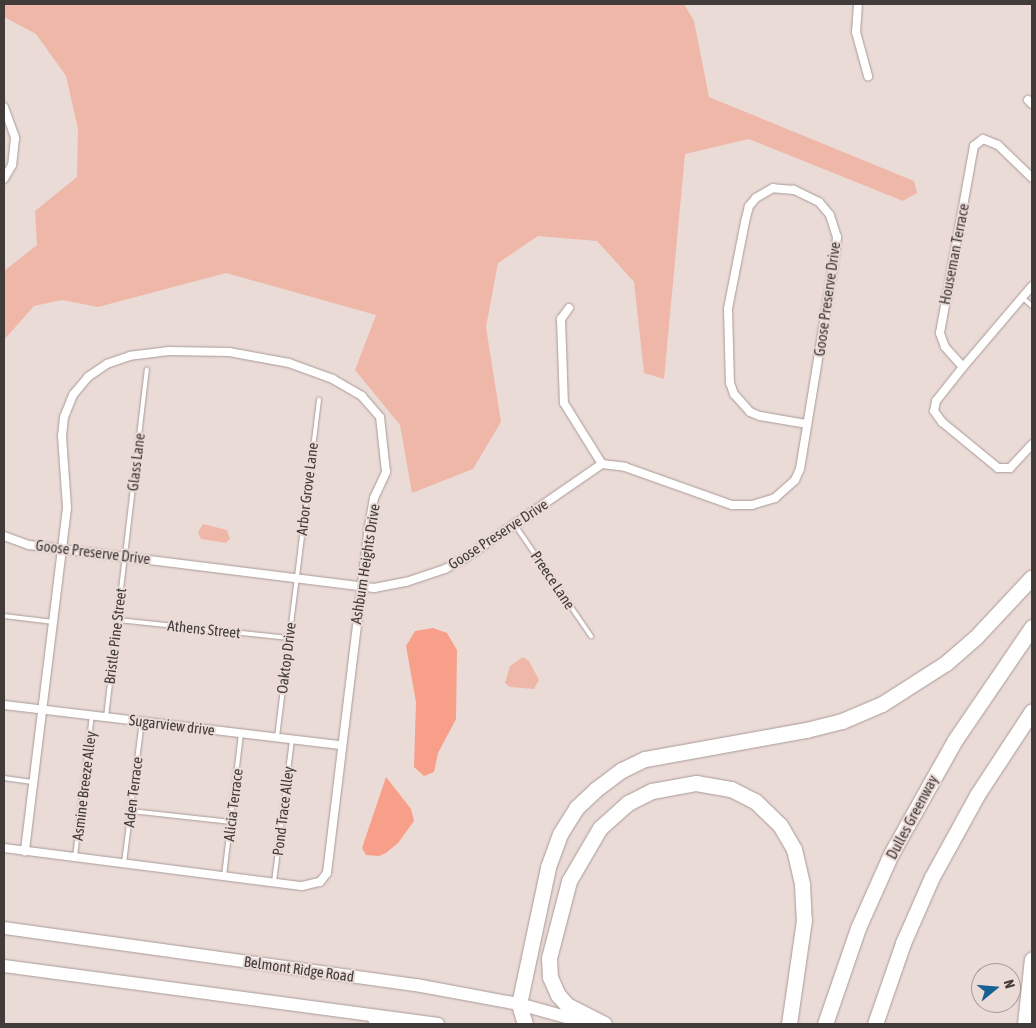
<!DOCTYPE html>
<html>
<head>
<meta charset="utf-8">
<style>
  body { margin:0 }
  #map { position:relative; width:1036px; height:1028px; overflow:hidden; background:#ebdbd7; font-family:"Asap Condensed",sans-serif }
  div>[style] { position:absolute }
  .green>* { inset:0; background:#efb7a8 }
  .water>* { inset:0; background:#f79f89 }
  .roads { filter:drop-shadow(0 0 1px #a89a96) drop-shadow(0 0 1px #a89a96) }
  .service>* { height:4px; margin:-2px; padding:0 2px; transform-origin:2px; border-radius:2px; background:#fff }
  .minor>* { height:8px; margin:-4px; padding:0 4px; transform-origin:4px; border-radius:4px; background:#fff }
  .primary>* { height:12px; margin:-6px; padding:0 6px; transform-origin:6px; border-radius:6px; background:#fff }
  .motorway>* { height:15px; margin:-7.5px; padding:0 7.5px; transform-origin:7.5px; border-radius:7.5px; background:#fff }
  span { translate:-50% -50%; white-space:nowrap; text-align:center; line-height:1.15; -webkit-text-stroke:4px #ebdbd7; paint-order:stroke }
  .street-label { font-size:15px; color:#413b3a }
  .frame { position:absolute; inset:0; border:5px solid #413b3a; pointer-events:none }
  .north { position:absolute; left:971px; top:963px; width:50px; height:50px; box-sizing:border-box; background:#ebdbd7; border:1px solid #a79b98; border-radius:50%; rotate:73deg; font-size:14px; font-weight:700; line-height:20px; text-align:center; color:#413b3a }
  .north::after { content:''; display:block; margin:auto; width:18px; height:22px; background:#186195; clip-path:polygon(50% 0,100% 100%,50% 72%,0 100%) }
</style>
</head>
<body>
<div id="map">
  <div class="green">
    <div style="clip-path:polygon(4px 4px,684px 4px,694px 21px,709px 97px,914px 181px,917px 193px,903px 201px,749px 139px,685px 154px,664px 379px,644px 373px,634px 282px,597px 241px,538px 236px,498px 263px,486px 327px,501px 422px,473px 469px,412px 493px,400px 425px,355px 370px,376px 315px,226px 273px,98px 307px,62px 300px,34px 306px,4px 340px,4px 271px,37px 245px,35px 211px,77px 177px,78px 129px,66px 76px,36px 34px,4px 17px)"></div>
    <div style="clip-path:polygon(203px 524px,227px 530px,230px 539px,226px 543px,201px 539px,198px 532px)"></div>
    <div style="clip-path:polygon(523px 657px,529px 661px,539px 680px,534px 689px,510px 687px,505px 683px,510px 666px)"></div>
  </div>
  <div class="water">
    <div style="clip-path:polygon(433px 628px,447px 633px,457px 650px,456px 719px,438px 753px,434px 772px,424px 776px,414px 767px,416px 702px,406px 646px,415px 631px)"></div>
    <div style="clip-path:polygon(386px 777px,411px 809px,414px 821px,398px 843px,386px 853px,379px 856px,366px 855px,362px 848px)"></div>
  </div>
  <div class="roads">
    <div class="service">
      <div style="left:1023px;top:298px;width:12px;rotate:42deg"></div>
      <div style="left:515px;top:525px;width:135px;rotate:55.6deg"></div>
      <div style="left:4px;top:616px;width:50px;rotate:6.8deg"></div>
      <div style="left:118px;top:620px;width:172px;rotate:6deg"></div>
      <div style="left:106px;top:717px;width:350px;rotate:-83.3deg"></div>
      <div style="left:277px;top:737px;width:340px;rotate:-82.9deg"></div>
      <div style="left:4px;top:778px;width:30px;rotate:8deg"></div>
      <div style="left:131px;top:811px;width:101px;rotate:6.3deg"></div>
      <div style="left:75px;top:857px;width:143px;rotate:-83.2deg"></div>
      <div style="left:124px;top:863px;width:143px;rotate:-82.8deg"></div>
      <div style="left:224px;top:876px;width:144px;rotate:-83.2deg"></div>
      <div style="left:274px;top:882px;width:144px;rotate:-82.8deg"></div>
    </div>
    <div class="minor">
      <div style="left:858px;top:4px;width:28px;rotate:94deg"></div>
      <div style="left:856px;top:32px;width:46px;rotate:74.7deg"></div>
      <div style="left:1028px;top:100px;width:6px;rotate:45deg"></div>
      <div style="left:4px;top:107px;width:33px;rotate:70deg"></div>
      <div style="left:15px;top:138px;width:27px;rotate:96deg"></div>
      <div style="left:12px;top:165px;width:16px;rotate:120deg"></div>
      <div style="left:1032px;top:286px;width:106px;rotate:130.4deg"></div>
      <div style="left:963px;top:367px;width:43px;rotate:128.5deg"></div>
      <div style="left:936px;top:401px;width:10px;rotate:101deg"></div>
      <div style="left:934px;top:411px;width:14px;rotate:54deg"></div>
      <div style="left:942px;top:422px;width:72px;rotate:39.4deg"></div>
      <div style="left:998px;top:468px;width:12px"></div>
      <div style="left:1010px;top:468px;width:33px;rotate:-47deg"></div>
      <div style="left:569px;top:308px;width:14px;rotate:126deg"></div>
      <div style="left:561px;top:319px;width:84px;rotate:88deg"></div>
      <div style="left:564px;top:403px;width:72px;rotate:58.1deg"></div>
      <div style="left:963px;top:367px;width:27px;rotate:-132deg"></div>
      <div style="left:945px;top:347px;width:15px;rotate:-110deg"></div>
      <div style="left:940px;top:333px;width:190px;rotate:-79.7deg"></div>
      <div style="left:974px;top:146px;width:11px;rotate:-38deg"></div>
      <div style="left:983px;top:139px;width:16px;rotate:22deg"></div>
      <div style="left:998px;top:145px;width:47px;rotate:44.1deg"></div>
      <div style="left:4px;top:536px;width:27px;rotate:20deg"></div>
      <div style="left:29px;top:545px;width:348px;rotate:7.1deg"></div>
      <div style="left:374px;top:588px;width:33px;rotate:-11deg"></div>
      <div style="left:406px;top:582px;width:41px;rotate:-18.4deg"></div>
      <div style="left:445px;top:569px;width:25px;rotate:-29deg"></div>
      <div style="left:467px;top:557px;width:164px;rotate:-34.6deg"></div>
      <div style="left:602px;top:464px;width:23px;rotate:7deg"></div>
      <div style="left:625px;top:467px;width:114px;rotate:19.6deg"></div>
      <div style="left:732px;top:505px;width:20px"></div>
      <div style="left:752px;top:505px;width:24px;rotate:-17deg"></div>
      <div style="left:775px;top:498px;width:27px;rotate:-42deg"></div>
      <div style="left:795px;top:480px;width:12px;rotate:-66deg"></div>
      <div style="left:800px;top:469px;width:224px;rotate:-80.7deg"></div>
      <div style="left:836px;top:248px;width:11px;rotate:-85deg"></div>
      <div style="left:837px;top:237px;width:23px;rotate:-108deg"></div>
      <div style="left:830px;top:215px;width:17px;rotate:-130deg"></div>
      <div style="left:819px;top:202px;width:28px;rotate:-154deg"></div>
      <div style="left:794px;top:190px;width:21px;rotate:-175deg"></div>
      <div style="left:773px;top:188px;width:20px;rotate:150deg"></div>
      <div style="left:756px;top:198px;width:11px;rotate:131deg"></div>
      <div style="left:749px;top:206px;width:16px;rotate:104deg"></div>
      <div style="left:745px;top:222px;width:89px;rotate:101.1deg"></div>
      <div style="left:728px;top:309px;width:74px;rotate:88.5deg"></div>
      <div style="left:730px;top:383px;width:12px;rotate:70deg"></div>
      <div style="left:734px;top:394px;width:24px;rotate:48deg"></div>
      <div style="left:750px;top:412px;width:11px;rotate:22deg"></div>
      <div style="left:760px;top:416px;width:48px;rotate:9.7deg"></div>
      <div style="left:4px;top:705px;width:339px;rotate:6.8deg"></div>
      <div style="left:4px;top:848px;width:300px;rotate:7.3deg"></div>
      <div style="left:302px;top:886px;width:18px;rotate:-13deg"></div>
      <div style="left:320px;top:882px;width:11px;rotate:-52deg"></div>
      <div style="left:327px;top:873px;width:343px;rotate:-83.1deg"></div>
      <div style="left:368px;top:532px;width:35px;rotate:-80deg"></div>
      <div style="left:374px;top:498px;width:29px;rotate:-65deg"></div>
      <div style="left:386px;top:472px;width:55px;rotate:-96.2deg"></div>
      <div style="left:380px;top:417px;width:28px;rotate:-131deg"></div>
      <div style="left:362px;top:396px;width:34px;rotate:-150deg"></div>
      <div style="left:333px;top:379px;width:47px;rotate:-160deg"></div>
      <div style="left:289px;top:363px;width:61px;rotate:-169.6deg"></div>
      <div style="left:229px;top:352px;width:60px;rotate:-179deg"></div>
      <div style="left:169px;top:351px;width:39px;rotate:173deg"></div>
      <div style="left:130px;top:356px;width:24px;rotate:161deg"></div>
      <div style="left:107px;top:364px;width:23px;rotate:146deg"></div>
      <div style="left:88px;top:377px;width:23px;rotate:130deg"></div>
      <div style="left:73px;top:395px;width:24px;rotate:112deg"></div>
      <div style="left:64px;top:417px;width:19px;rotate:96deg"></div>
      <div style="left:62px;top:436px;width:72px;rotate:86deg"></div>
      <div style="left:67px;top:508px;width:346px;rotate:97deg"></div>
    </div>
    <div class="primary">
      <div style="left:4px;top:928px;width:416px;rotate:7.9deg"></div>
      <div style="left:416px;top:985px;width:105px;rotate:10.5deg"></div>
      <div style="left:519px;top:1004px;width:75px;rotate:15.5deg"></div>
      <div style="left:4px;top:966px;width:438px;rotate:7.6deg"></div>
    </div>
    <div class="motorway">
      <div style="left:375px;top:1018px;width:16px;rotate:22deg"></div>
      <div style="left:525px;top:1024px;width:21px;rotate:-107deg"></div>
      <div style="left:519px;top:1004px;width:140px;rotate:-78deg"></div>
      <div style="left:548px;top:867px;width:35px;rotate:-70deg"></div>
      <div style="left:560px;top:834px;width:31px;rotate:-58deg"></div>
      <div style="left:576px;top:808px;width:26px;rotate:-43deg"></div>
      <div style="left:595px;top:790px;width:34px;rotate:-37deg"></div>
      <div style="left:622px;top:770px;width:25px;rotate:-26deg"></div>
      <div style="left:645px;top:759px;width:164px;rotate:-10.2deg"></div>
      <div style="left:806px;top:730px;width:37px;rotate:-14deg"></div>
      <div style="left:842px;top:721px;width:43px;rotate:-23deg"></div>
      <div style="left:882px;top:704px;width:76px;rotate:-32.6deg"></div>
      <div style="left:946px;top:663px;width:38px;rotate:-41deg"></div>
      <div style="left:975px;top:638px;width:83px;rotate:-46.9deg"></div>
      <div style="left:604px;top:1024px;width:42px;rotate:-152.8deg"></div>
      <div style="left:567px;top:1005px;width:13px;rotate:-132deg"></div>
      <div style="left:558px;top:995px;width:20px;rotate:-114deg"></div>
      <div style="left:550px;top:977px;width:19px;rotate:-93deg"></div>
      <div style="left:549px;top:958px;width:80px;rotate:-75.4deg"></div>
      <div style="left:569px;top:881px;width:61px;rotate:-59.7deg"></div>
      <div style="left:600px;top:828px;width:38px;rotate:-42deg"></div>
      <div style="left:628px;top:803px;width:27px;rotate:-27deg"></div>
      <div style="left:652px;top:791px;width:45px;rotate:-10.3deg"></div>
      <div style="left:696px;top:783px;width:36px;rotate:10deg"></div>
      <div style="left:731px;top:789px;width:27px;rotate:27deg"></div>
      <div style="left:755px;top:801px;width:35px;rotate:44deg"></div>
      <div style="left:780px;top:825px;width:28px;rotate:60deg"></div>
      <div style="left:794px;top:849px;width:37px;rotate:77deg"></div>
      <div style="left:802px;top:885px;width:35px;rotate:87deg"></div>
      <div style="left:804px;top:920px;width:105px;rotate:98.2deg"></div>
      <div style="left:825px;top:1024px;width:102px;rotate:-71deg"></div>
      <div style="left:858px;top:928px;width:81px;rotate:-66deg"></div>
      <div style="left:891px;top:854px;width:131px;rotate:-60.7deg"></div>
      <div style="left:955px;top:740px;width:137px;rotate:-55.7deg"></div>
      <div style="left:875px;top:1024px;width:86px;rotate:-70.9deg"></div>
      <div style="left:903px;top:943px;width:72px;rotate:-66.3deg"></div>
      <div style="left:932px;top:877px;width:94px;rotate:-61.2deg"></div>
      <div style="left:977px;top:795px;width:100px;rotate:-56.8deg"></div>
      <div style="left:1025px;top:1024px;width:65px;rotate:-83.9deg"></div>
    </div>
  </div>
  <div class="street-label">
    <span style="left:954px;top:254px;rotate:-79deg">Houseman Terrace</span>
    <span style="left:827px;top:299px;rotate:-82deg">Goose Preserve Drive</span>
    <span style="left:136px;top:462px;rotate:-83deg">Glass Lane</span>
    <span style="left:307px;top:489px;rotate:-83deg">Arbor Grove Lane</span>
    <span style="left:498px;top:534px;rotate:-33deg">Goose Preserve Drive</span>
    <span style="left:93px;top:552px;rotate:7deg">Goose Preserve Drive</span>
    <span style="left:365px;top:564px;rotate:-81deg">Ashburn Heights Drive</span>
    <span style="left:553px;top:580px;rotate:56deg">Preece Lane</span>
    <span style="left:204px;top:629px;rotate:6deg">Athens Street</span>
    <span style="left:115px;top:636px;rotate:-83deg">Bristle Pine Street</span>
    <span style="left:286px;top:658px;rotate:-83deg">Oaktop Drive</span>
    <span style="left:172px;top:725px;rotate:7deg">Sugarview drive</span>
    <span style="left:84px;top:786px;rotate:-83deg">Asmine Breeze Alley</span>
    <span style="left:133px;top:792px;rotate:-83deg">Aden Terrace</span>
    <span style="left:233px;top:805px;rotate:-83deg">Alicia Terrace</span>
    <span style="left:283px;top:811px;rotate:-83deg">Pond Trace Alley</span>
    <span style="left:912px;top:817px;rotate:-62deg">Dulles Greenway</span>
    <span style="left:299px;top:969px;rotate:8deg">Belmont Ridge Road</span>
  </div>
  <div class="frame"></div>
  <div class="north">N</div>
</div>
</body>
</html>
